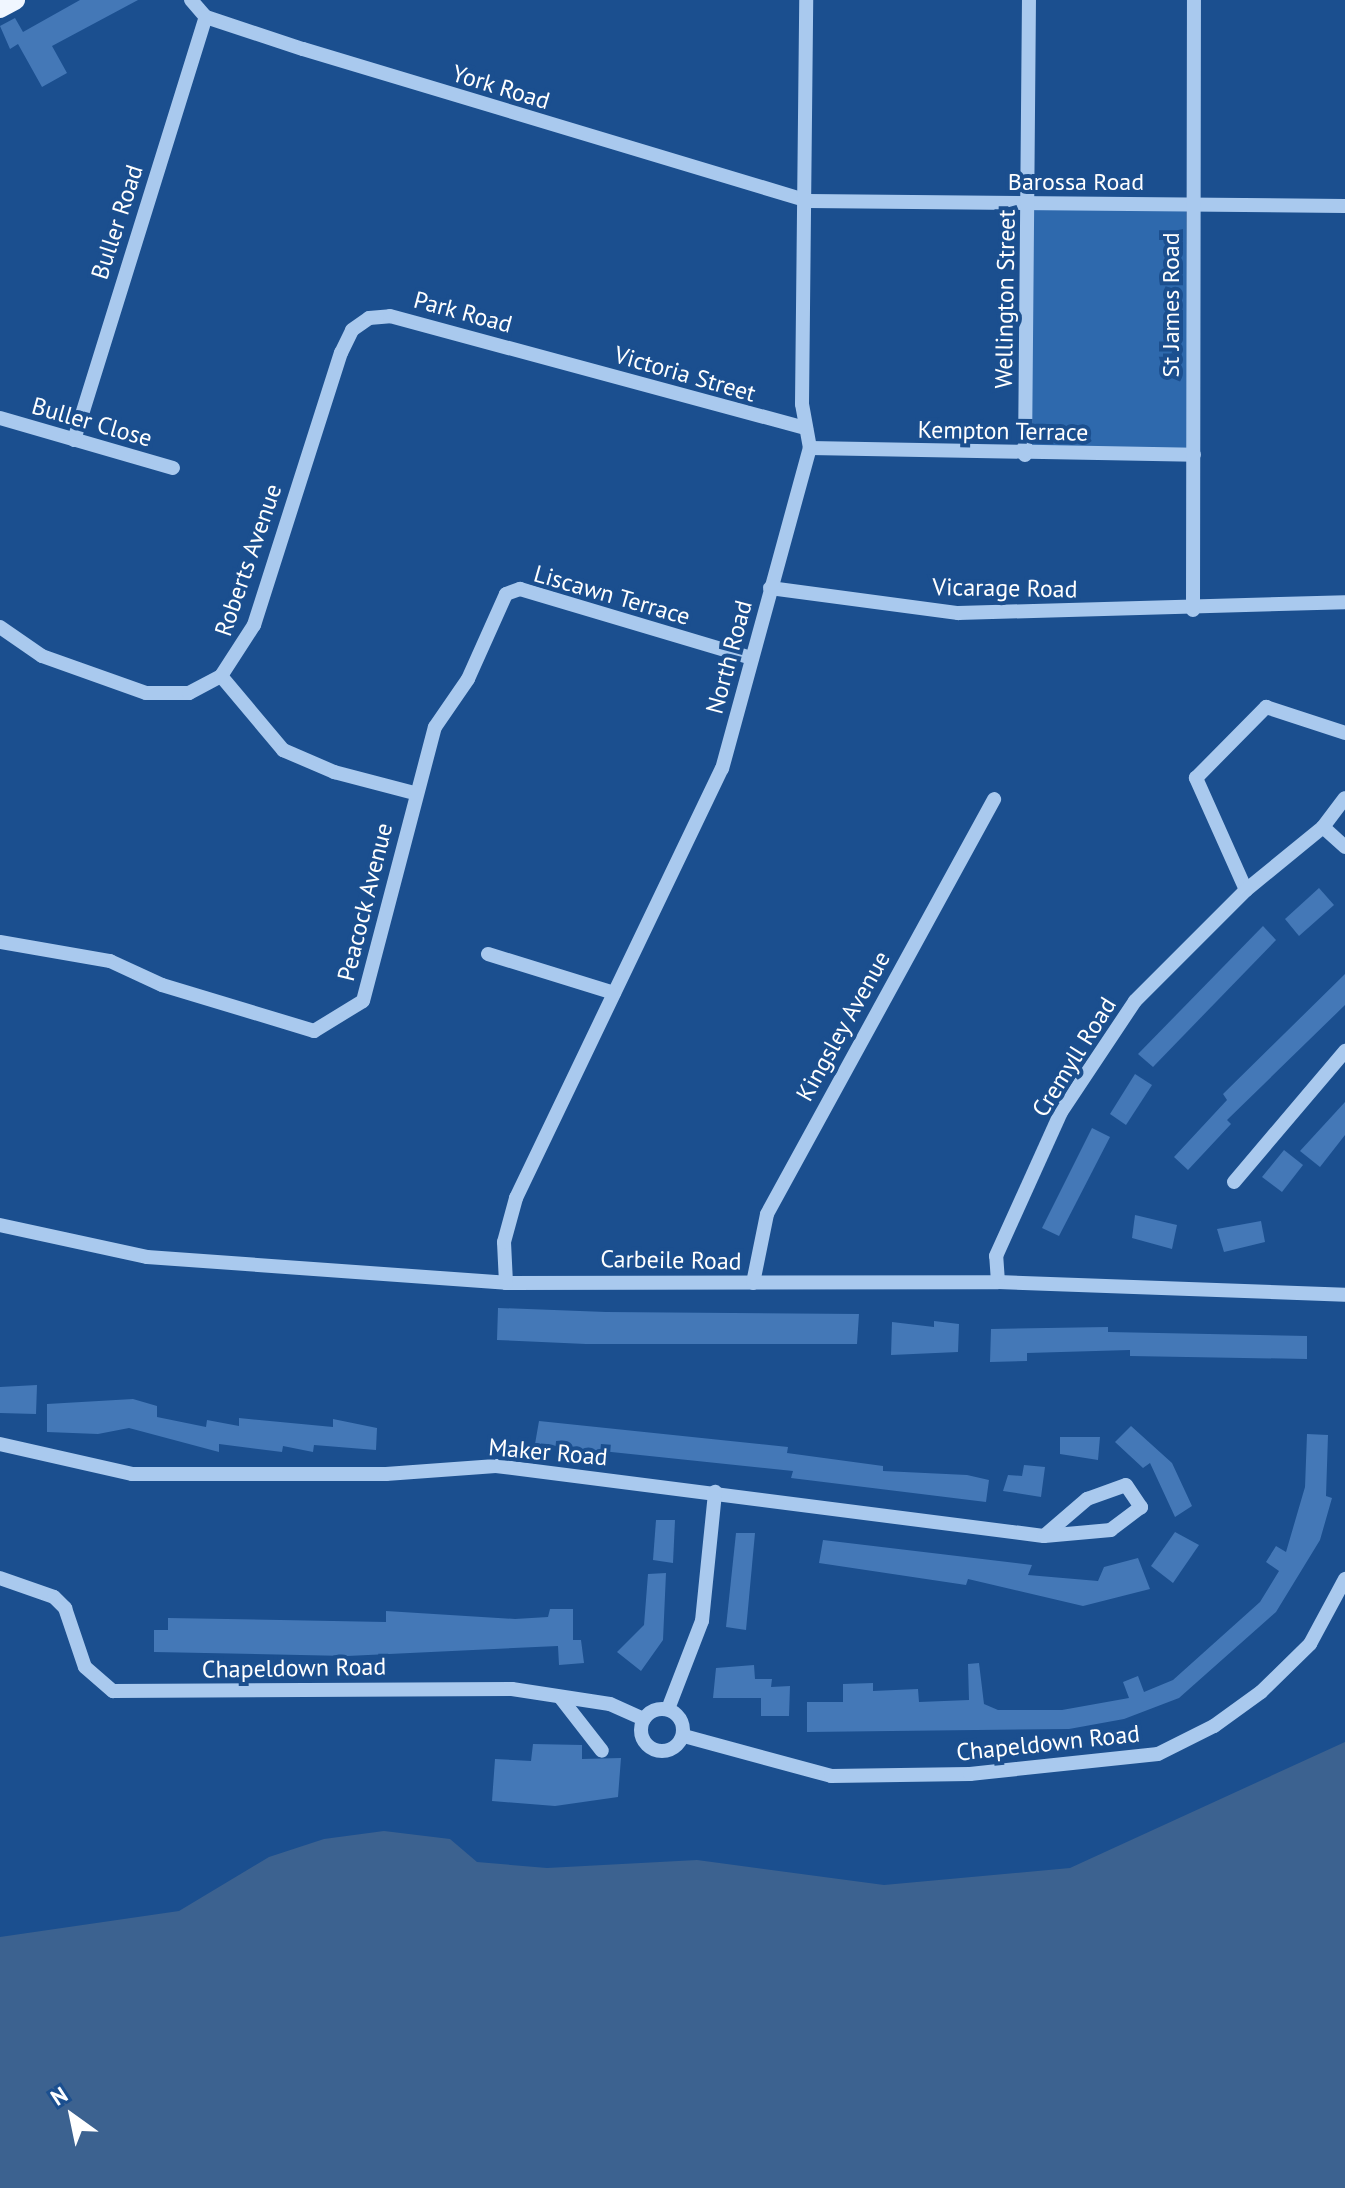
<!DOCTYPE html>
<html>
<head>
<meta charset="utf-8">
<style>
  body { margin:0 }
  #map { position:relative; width:1345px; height:2188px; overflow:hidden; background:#1b4f8f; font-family:"PT Sans",sans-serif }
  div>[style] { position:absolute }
  .green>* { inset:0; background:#2e69ad }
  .water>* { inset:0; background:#3c6290 }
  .building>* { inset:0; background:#4478b7 }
  .minor>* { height:14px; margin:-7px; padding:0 7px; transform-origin:7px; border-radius:7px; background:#a9c9ee }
  .minor>.ring { margin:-7px; padding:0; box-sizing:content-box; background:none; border:14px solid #a9c9ee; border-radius:50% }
  .major>* { height:20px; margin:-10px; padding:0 10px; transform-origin:10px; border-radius:10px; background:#f0f6ff }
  span { translate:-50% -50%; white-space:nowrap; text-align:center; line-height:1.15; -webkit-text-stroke:8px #1b4f8f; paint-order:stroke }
  .street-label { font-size:24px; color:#fff }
  .north { position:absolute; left:32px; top:2076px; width:80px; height:80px; -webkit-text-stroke:6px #1b4f8f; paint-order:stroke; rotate:327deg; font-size:22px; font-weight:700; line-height:32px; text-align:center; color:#fff }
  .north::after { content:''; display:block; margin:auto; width:28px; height:36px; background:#fff; clip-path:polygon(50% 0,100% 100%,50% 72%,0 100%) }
</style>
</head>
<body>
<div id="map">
  <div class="green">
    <div style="clip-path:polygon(1032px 207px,1186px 210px,1188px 451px,1028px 451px)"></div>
  </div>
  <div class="water">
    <div style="clip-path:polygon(1345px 1742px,1345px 2188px,0 2188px,0 1937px,179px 1911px,269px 1857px,324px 1839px,384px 1831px,450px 1839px,477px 1862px,547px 1868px,697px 1860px,884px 1885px,1070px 1868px)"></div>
  </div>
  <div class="building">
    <div style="clip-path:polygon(80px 0,138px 0,52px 46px,67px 73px,42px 87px,18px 44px,10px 49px,0 26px,15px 18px,23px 32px)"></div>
    <div style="clip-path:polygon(1319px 888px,1334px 905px,1299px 936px,1285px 919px)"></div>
    <div style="clip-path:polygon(1263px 926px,1276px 940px,1153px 1067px,1138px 1054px)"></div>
    <div style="clip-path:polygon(1345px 974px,1345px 1005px,1227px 1120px,1231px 1124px,1188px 1170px,1174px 1157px,1227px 1100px,1223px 1094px)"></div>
    <div style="clip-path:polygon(1135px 1074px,1152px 1085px,1126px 1125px,1110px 1114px)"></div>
    <div style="clip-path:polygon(1345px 1102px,1345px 1135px,1320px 1167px,1300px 1151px)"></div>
    <div style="clip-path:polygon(1092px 1128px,1110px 1137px,1059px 1236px,1042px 1228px)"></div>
    <div style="clip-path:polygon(1284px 1150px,1303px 1165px,1282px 1192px,1262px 1177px)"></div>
    <div style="clip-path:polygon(1135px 1215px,1177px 1225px,1172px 1249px,1132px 1238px)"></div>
    <div style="clip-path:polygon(1261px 1221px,1265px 1242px,1224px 1252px,1217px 1229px)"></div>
    <div style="clip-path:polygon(498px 1308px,606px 1312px,859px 1314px,857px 1344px,586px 1344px,497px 1340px)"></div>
    <div style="clip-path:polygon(934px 1321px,959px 1324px,958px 1352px,891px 1355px,892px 1322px,934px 1327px)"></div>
    <div style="clip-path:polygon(1108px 1327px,1108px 1332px,1307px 1336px,1307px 1359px,1130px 1356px,1130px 1350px,1027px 1353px,1027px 1361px,990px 1362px,991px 1329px)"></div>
    <div style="clip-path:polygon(37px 1385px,36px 1414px,0 1413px,0 1387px)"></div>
    <div style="clip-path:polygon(133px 1399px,157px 1406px,157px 1417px,206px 1427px,207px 1420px,239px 1426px,239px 1418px,333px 1427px,333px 1419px,377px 1428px,376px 1450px,314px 1445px,313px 1452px,283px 1446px,282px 1452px,219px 1444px,219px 1452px,129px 1428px,98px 1434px,47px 1432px,47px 1404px)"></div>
    <div style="clip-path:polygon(539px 1421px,788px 1447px,787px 1453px,883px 1466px,883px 1471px,967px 1475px,989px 1480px,986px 1502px,791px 1478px,793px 1471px,535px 1444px)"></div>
    <div style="clip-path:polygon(1131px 1426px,1172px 1463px,1192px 1506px,1175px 1517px,1150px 1463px,1143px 1468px,1115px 1442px)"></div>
    <div style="clip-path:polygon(1307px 1434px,1328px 1435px,1326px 1496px,1332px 1498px,1320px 1540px,1276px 1612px,1179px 1698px,1124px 1719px,1069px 1729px,807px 1732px,807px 1702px,843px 1702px,843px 1684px,873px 1683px,873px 1691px,918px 1689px,919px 1702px,969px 1700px,968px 1664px,979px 1663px,984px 1704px,998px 1710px,1062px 1710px,1129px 1698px,1123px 1682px,1138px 1676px,1144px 1692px,1173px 1680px,1260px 1602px,1279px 1571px,1266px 1562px,1276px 1546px,1286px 1552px,1305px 1487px)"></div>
    <div style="clip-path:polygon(1060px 1437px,1100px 1437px,1098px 1460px,1060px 1454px)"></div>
    <div style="clip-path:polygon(1024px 1465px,1045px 1467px,1041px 1497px,1003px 1491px,1008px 1475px,1022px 1476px)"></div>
    <div style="clip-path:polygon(656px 1520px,675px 1520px,673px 1563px,653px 1560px)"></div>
    <div style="clip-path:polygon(1175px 1532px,1199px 1545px,1173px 1583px,1151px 1566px)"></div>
    <div style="clip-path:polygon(736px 1533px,755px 1533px,746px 1630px,726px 1627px)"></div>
    <div style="clip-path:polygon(823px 1540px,1032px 1565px,1028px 1575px,1098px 1581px,1104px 1567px,1138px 1558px,1150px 1589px,1083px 1606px,968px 1579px,966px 1585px,819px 1563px)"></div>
    <div style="clip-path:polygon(666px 1573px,663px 1640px,641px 1671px,617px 1652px,644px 1625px,648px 1574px)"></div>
    <div style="clip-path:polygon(550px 1609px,573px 1609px,573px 1640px,581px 1640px,584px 1663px,559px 1665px,558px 1646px,347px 1656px,154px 1652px,154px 1630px,168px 1630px,168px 1618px,386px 1622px,386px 1611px,515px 1619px,548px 1617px)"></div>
    <div style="clip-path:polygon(754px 1665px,755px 1679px,772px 1679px,771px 1687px,790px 1686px,789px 1716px,761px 1716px,761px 1698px,713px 1698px,716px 1668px)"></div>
    <div style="clip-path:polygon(533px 1744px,582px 1745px,582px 1759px,621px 1758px,618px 1797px,555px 1806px,492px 1801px,495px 1759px,531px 1761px)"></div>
  </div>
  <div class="minor">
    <div style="left:191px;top:0;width:23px;rotate:49deg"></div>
    <div style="left:206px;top:17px;width:102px;rotate:18.3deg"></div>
    <div style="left:303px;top:49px;width:527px;rotate:16.75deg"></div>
    <div style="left:808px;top:201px;width:537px;rotate:0.53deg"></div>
    <div style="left:0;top:418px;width:180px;rotate:16.1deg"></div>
    <div style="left:74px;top:440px;width:443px;rotate:-72.7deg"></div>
    <div style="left:810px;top:448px;width:384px;rotate:1deg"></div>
    <div style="left:1025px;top:455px;width:455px;rotate:-89.5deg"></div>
    <div style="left:770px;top:588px;width:190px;rotate:7.6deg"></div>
    <div style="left:958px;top:613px;width:387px;rotate:-1.6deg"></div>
    <div style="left:1193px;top:610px;width:610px;rotate:-89.91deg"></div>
    <div style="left:0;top:627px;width:51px;rotate:34.6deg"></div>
    <div style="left:42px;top:656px;width:110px;rotate:19.6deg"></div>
    <div style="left:146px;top:693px;width:43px"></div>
    <div style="left:189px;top:693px;width:36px;rotate:-28deg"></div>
    <div style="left:221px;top:676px;width:61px;rotate:-57.1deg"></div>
    <div style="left:254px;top:625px;width:286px;rotate:-72.3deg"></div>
    <div style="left:341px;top:353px;width:25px;rotate:-64deg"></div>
    <div style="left:352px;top:330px;width:21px;rotate:-35deg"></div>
    <div style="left:369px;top:318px;width:21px;rotate:-5deg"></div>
    <div style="left:390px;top:316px;width:431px;rotate:15.1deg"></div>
    <div style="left:221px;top:676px;width:97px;rotate:50deg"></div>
    <div style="left:283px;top:750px;width:56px;rotate:23.3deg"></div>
    <div style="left:334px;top:772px;width:83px;rotate:14.7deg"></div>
    <div style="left:1323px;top:827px;width:30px;rotate:42deg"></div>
    <div style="left:1246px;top:890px;width:123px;rotate:-114.1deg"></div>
    <div style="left:1196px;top:778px;width:100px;rotate:-45.4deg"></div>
    <div style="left:1266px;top:707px;width:83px;rotate:18.2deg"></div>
    <div style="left:0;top:942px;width:112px;rotate:9.8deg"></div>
    <div style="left:110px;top:961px;width:57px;rotate:24.8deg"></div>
    <div style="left:162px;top:985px;width:159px;rotate:16.8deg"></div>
    <div style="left:314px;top:1031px;width:57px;rotate:-31.5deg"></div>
    <div style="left:363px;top:1001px;width:283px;rotate:-75.3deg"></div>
    <div style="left:435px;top:727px;width:58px;rotate:-55.5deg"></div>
    <div style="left:468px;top:679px;width:93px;rotate:-65.9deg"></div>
    <div style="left:506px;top:594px;width:15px;rotate:-20deg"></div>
    <div style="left:520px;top:589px;width:242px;rotate:16.6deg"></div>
    <div style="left:488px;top:954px;width:132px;rotate:17.2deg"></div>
    <div style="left:1234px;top:1182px;width:172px;rotate:-49.7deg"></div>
    <div style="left:0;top:1225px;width:150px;rotate:12.3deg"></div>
    <div style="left:147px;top:1257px;width:360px;rotate:4.1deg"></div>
    <div style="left:506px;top:1283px;width:492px;rotate:-0.1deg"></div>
    <div style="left:998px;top:1282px;width:347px;rotate:2.1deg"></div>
    <div style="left:998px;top:1282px;width:26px;rotate:-94deg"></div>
    <div style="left:996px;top:1256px;width:158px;rotate:-65.7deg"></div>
    <div style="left:1061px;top:1112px;width:133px;rotate:-56.3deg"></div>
    <div style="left:1135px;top:1001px;width:157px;rotate:-45deg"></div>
    <div style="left:1246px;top:890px;width:99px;rotate:-39.3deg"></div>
    <div style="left:1323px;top:827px;width:36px;rotate:-53deg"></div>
    <div style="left:506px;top:1283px;width:41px;rotate:-92.8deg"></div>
    <div style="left:504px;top:1242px;width:46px;rotate:-74.7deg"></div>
    <div style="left:516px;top:1198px;width:476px;rotate:-64.4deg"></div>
    <div style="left:722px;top:769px;width:333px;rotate:-74.7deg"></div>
    <div style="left:810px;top:448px;width:45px;rotate:-100.3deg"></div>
    <div style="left:802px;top:404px;width:404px;rotate:-89.4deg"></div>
    <div style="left:753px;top:1283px;width:70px;rotate:-78.5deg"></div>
    <div style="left:767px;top:1214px;width:473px;rotate:-61.3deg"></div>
    <div style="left:0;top:1444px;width:135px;rotate:12.8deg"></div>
    <div style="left:132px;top:1474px;width:254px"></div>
    <div style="left:386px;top:1474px;width:110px;rotate:-4.2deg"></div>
    <div style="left:496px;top:1466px;width:552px;rotate:7.28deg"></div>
    <div style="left:1044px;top:1536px;width:57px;rotate:-40.7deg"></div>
    <div style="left:1087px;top:1499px;width:41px;rotate:-19.7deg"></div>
    <div style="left:1126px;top:1485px;width:27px;rotate:56deg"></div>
    <div style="left:1141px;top:1507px;width:38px;rotate:143deg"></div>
    <div style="left:1111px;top:1530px;width:67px;rotate:174.9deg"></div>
    <div style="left:0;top:1578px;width:57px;rotate:19.4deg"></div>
    <div style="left:54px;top:1597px;width:16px;rotate:45deg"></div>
    <div style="left:65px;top:1608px;width:62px;rotate:71.3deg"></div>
    <div style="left:85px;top:1667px;width:37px;rotate:41deg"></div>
    <div style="left:113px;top:1691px;width:399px;rotate:-0.3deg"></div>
    <div style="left:512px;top:1689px;width:99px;rotate:8.7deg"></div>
    <div style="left:610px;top:1704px;width:37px;rotate:24deg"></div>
    <div style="left:560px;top:1697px;width:68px;rotate:52.1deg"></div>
    <div class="ring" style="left:641px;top:1709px;width:28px;height:28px"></div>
    <div style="left:668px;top:1709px;width:94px;rotate:-68.9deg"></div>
    <div style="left:702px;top:1621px;width:130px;rotate:-84.2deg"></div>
    <div style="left:684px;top:1736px;width:152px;rotate:15.2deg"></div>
    <div style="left:831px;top:1776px;width:139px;rotate:-0.8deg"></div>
    <div style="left:970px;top:1774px;width:189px;rotate:-6.1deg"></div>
    <div style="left:1158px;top:1754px;width:63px;rotate:-26.6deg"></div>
    <div style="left:1214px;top:1726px;width:58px;rotate:-35.9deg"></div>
    <div style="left:1261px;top:1692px;width:69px;rotate:-44.4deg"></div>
    <div style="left:1310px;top:1644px;width:74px;rotate:-61.7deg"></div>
  </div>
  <div class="major">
    <div style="left:0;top:8px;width:17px;rotate:-28deg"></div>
  </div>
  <div class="street-label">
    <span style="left:501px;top:87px;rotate:17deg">York Road</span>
    <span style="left:1076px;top:182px">Barossa Road</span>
    <span style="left:117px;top:222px;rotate:-72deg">Buller Road</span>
    <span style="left:1005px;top:299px;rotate:-89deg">Wellington Street</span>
    <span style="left:1171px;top:305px;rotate:-90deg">St James Road</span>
    <span style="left:463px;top:312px;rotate:15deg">Park Road</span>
    <span style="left:685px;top:374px;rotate:16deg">Victoria Street</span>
    <span style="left:92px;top:422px;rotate:16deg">Buller Close</span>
    <span style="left:1003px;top:431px;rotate:1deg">Kempton Terrace</span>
    <span style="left:248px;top:560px;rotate:-71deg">Roberts Avenue</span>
    <span style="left:1005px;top:588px;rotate:1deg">Vicarage Road</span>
    <span style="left:612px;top:595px;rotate:16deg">Liscawn Terrace</span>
    <span style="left:729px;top:657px;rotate:-75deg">North Road</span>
    <span style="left:365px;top:902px;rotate:-76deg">Peacock Avenue</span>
    <span style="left:843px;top:1026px;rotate:-61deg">Kingsley Avenue</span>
    <span style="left:1074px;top:1057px;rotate:-58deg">Cremyll Road</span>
    <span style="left:671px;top:1260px;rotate:1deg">Carbeile Road</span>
    <span style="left:548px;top:1452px;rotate:5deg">Maker Road</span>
    <span style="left:294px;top:1668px;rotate:-1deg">Chapeldown Road</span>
    <span style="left:1048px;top:1743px;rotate:-6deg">Chapeldown Road</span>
  </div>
  <div class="north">N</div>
</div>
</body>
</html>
